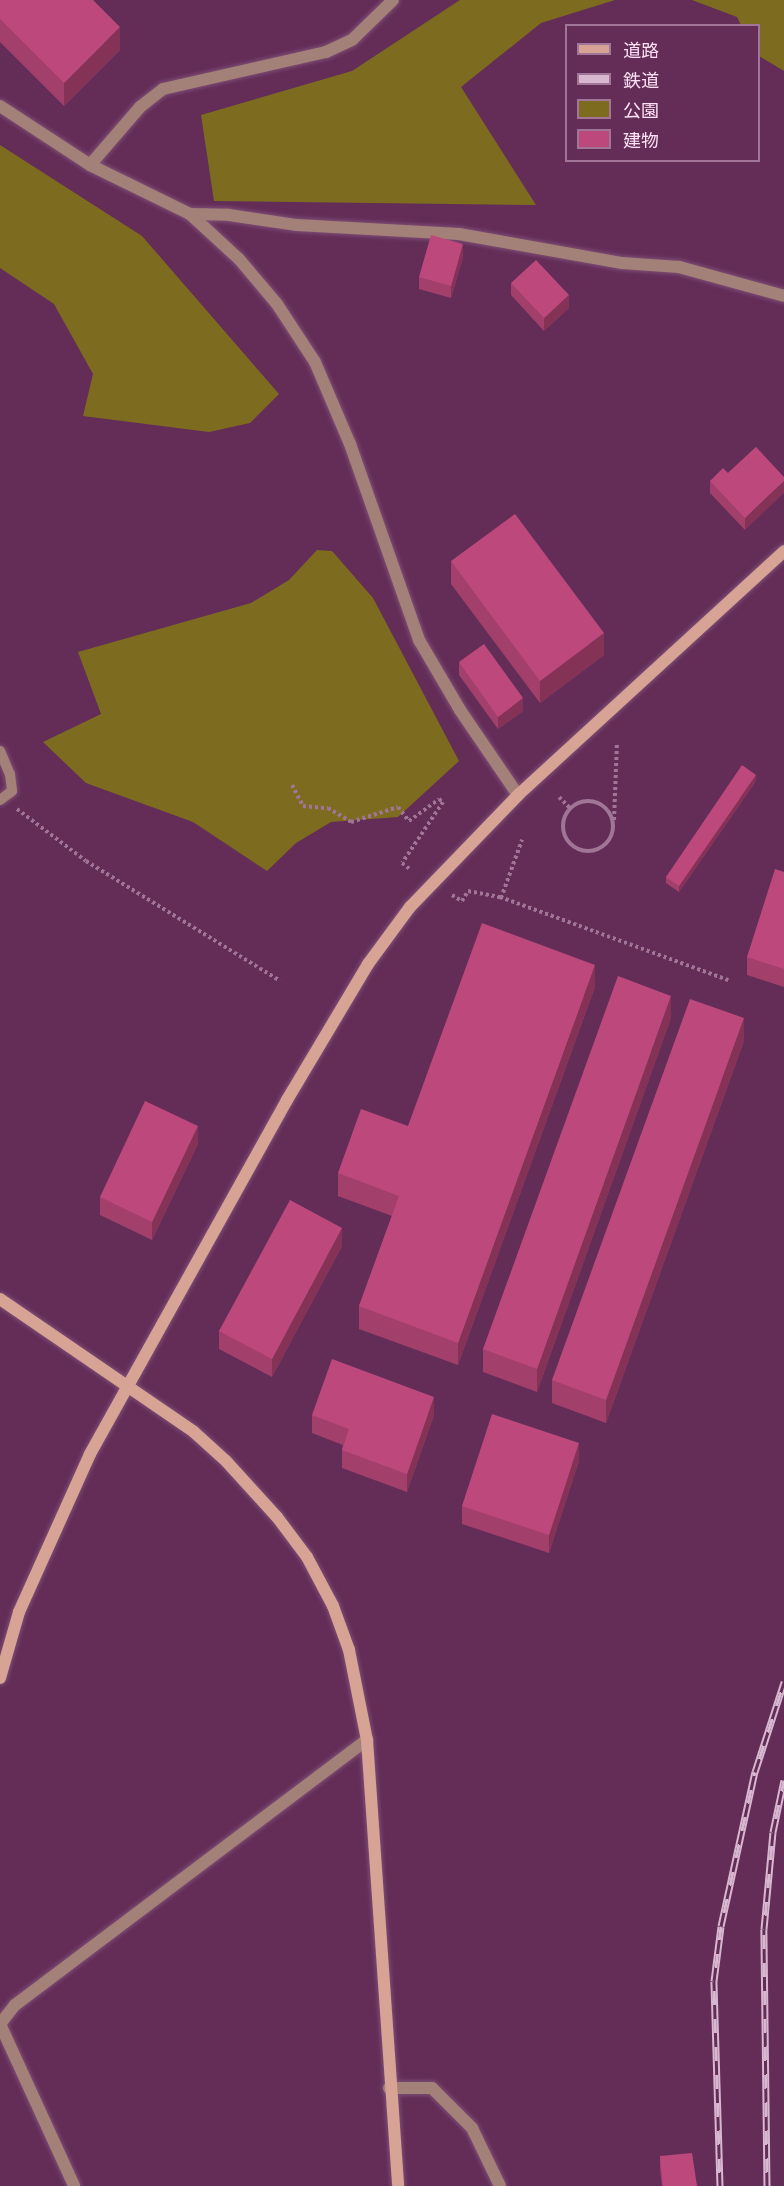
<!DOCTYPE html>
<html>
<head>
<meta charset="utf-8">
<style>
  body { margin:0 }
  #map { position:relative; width:784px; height:2186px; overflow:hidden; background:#632d58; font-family:"Libre Baskerville","Noto Sans JP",serif }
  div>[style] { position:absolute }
  .green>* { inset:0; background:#7d6c20 }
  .path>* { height:4px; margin-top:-2px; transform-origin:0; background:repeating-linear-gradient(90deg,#a07596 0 3px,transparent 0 6px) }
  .path>.ring { margin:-2px; padding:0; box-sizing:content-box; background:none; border:4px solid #a07596; border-radius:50% }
  .roads { filter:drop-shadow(0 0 2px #7f4e74) drop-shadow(0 0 2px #7f4e74) }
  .lane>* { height:10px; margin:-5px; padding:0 5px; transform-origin:5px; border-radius:5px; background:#a38178 }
  .street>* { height:12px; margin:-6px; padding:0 6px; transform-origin:6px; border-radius:6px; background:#a38178 }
  .secondary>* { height:12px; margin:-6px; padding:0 6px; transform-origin:6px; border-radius:6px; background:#d7a394 }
  .rail>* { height:7px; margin-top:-3.5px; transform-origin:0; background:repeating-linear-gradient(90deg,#632d58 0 14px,#d8b7d0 0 28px); box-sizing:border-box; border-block:2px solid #d8b7d0 }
  .wall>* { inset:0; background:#a33f6b }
  .shaded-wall>* { inset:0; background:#843357 }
  .building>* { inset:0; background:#bd497c }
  span { translate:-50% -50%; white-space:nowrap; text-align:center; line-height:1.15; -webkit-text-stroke:6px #632d58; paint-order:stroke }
  .legend { position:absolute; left:565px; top:24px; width:195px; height:138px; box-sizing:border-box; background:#632d58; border:2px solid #a17597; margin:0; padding:8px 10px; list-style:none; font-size:18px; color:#fde2f5 }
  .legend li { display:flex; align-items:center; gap:12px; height:30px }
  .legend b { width:30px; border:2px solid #a17597 }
</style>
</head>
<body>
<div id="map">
  <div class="green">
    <div style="clip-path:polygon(460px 0,615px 0,541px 23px,461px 87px,536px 205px,214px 201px,201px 115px,352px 71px)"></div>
    <div style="clip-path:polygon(692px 0,784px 0,784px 71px,759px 56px,758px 26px,741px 25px,737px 17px)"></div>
    <div style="clip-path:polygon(0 145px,142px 236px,279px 394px,250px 423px,209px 432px,83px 416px,93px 374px,54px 304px,0 268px)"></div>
    <div style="clip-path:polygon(317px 550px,332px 551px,373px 598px,459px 761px,398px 817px,331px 822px,296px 843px,267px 871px,193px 822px,86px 783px,43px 742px,101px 714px,78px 652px,251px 603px,289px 580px)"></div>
  </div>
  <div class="path">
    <div style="left:292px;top:785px;width:24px;rotate:62deg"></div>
    <div style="left:303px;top:806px;width:25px;rotate:5deg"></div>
    <div style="left:328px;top:808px;width:27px;rotate:31deg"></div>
    <div style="left:351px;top:822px;width:49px;rotate:-17.7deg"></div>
    <div style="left:398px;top:807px;width:18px;rotate:52deg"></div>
    <div style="left:409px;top:821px;width:37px;rotate:-36deg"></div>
    <div style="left:439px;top:799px;width:5px;rotate:37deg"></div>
    <div style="left:443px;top:802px;width:73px;rotate:123.9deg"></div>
    <div style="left:402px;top:863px;width:11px;rotate:38deg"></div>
    <div style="left:559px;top:797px;width:16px;rotate:45deg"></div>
    <div class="ring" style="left:563px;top:801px;width:46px;height:46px"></div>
    <div style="left:17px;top:809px;width:86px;rotate:37deg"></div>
    <div style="left:86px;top:861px;width:228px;rotate:31.7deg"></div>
    <div style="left:614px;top:820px;width:77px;rotate:-87.8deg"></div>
    <div style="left:452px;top:895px;width:12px;rotate:31deg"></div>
    <div style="left:462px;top:901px;width:12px;rotate:-59deg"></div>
    <div style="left:468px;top:891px;width:33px;rotate:11deg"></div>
    <div style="left:500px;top:897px;width:243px;rotate:20deg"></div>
    <div style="left:501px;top:898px;width:62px;rotate:-70.1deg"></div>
  </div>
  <div class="roads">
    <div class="lane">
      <div style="left:0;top:751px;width:25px;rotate:67deg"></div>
      <div style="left:10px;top:774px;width:17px;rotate:83deg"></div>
      <div style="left:12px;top:791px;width:15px;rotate:143deg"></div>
    </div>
    <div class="street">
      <div style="left:0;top:106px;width:108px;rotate:33.2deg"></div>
      <div style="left:90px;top:165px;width:111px;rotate:26.1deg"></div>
      <div style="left:190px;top:214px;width:67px;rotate:42.6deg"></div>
      <div style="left:239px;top:259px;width:59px;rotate:49.8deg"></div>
      <div style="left:277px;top:304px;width:69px;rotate:56.8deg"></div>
      <div style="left:315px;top:362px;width:89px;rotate:66.9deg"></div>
      <div style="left:350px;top:444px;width:208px;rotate:70.6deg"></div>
      <div style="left:419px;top:640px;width:81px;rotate:59.6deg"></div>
      <div style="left:460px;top:710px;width:103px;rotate:55.7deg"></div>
      <div style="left:90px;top:165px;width:77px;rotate:-49.2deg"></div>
      <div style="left:140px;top:107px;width:29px;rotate:-38deg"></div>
      <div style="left:163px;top:89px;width:167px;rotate:-12.8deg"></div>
      <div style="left:326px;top:52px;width:29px;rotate:-25deg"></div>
      <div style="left:352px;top:40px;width:57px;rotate:-44.3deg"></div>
      <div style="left:190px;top:214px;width:39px;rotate:1deg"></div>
      <div style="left:229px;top:215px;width:69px;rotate:8.4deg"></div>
      <div style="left:297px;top:225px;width:162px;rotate:3.2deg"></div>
      <div style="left:459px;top:234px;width:166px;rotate:10.1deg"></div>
      <div style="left:622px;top:263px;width:57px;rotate:4deg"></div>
      <div style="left:679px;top:267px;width:109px;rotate:15.4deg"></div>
      <div style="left:0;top:2024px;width:24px;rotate:-52deg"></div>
      <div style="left:15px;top:2005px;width:441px;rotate:-37deg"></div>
      <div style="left:0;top:2024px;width:178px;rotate:65.4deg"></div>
      <div style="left:389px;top:2088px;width:43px"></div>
      <div style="left:432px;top:2088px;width:57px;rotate:45deg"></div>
      <div style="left:472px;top:2128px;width:64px;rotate:64.2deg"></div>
    </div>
    <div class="secondary">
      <div style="left:0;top:1299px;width:235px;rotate:34.4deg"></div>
      <div style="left:194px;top:1432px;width:43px;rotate:42.2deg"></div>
      <div style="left:226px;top:1461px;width:76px;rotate:47.7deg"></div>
      <div style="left:277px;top:1517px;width:50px;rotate:53.1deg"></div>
      <div style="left:307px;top:1557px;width:55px;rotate:62deg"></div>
      <div style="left:333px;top:1606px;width:47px;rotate:70deg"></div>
      <div style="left:349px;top:1650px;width:92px;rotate:78.7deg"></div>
      <div style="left:367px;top:1740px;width:447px;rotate:86deg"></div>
      <div style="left:0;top:1678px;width:69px;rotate:-73.9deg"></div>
      <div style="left:19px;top:1612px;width:173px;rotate:-65.8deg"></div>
      <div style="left:90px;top:1454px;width:405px;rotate:-60.9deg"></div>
      <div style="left:287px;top:1100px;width:158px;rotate:-59.2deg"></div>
      <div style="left:368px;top:964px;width:71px;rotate:-53.6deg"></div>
      <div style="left:410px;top:907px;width:156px;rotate:-46deg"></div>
      <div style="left:518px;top:795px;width:361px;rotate:-42.5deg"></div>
    </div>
  </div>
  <div class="rail">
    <div style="left:720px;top:2186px;width:205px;rotate:-91.7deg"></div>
    <div style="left:714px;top:1981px;width:55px;rotate:-82.7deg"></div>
    <div style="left:721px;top:1926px;width:158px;rotate:-77.6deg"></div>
    <div style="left:755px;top:1772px;width:95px;rotate:-72.1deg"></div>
    <div style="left:767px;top:2186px;width:257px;rotate:-90.7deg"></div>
    <div style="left:764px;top:1929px;width:97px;rotate:-84.7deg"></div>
    <div style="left:773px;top:1832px;width:53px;rotate:-78.1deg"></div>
  </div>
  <div class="wall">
    <div style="clip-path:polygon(0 0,120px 50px,64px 106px,0 42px)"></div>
    <div style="clip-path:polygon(463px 257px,451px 298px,419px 289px,419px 277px)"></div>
    <div style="clip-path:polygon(511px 283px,569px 308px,544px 331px,511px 295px)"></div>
    <div style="clip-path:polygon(756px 447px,745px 530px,710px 493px,710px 481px,728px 473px)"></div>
    <div style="clip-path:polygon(451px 561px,604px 655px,540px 703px,451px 584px)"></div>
    <div style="clip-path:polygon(459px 662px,523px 711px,498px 729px,459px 675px)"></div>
    <div style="clip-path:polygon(756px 781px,679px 892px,666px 883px,666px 877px)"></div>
    <div style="clip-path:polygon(784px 872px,784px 987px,747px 975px,747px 957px)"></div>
    <div style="clip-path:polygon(595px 987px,458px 1365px,359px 1329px,359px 1306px,392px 1216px,338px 1196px,338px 1173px,408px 1126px)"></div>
    <div style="clip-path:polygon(671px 1018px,537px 1392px,483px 1372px,483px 1349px)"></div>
    <div style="clip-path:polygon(744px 1041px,606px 1423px,552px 1403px,552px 1380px)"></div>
    <div style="clip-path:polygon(198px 1144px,152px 1240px,100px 1215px,100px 1197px)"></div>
    <div style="clip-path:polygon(342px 1246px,272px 1377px,219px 1349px,219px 1331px)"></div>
    <div style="clip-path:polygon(312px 1415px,434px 1415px,407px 1492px,342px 1468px,342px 1450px,343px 1445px,312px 1433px)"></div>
    <div style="clip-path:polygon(579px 1461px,549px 1553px,462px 1524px,462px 1506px)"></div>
    <div style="clip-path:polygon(660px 2156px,697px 2186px,662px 2186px,660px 2169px)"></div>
  </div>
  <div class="shaded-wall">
    <div style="clip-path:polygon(120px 27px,120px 50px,64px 106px,64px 83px)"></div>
    <div style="clip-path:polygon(463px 244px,463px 257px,451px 298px,451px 286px)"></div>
    <div style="clip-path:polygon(569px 295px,569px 308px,544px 331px,544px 318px)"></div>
    <div style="clip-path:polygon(784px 481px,784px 493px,745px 530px,745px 518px)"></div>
    <div style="clip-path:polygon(604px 633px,604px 655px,540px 703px,540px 681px)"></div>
    <div style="clip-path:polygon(523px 698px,523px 711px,498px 729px,498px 717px)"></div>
    <div style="clip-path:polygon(756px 775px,756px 781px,679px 892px,679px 886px)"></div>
    <div style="clip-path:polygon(595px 965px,595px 987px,458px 1365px,458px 1343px)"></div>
    <div style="clip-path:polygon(671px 996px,671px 1018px,537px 1392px,537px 1369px)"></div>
    <div style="clip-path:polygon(744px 1018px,744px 1041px,606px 1423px,606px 1400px)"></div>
    <div style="clip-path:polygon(198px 1126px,198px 1144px,152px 1240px,152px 1222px)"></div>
    <div style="clip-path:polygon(342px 1228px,342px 1246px,272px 1377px,272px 1359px)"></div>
    <div style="clip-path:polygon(434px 1397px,434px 1415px,407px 1492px,407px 1474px)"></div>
    <div style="clip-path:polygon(579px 1443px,579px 1461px,549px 1553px,549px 1535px)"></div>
  </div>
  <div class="building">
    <div style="clip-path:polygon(0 0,93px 0,120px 27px,64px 83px,0 19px)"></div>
    <div style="clip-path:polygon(431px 235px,463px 244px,451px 286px,419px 277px)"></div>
    <div style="clip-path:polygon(536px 260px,569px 295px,544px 318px,511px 283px)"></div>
    <div style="clip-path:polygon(756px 447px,784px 477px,784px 481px,745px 518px,710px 481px,723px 468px,728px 473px)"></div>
    <div style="clip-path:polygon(515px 514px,604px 633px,540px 681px,451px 561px)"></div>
    <div style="clip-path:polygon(484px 644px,523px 698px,498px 717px,459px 662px)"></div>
    <div style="clip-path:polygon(742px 765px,756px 775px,679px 886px,666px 877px)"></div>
    <div style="clip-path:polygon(775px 869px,784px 872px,784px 969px,747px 957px)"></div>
    <div style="clip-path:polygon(482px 923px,595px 965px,458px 1343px,359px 1306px,399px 1196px,338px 1173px,361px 1109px,408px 1126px)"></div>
    <div style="clip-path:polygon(618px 976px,671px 996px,537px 1369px,483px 1349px)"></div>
    <div style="clip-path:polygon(690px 999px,744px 1018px,606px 1400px,552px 1380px)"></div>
    <div style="clip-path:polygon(145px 1101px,198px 1126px,152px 1222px,100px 1197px)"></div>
    <div style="clip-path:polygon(290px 1200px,342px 1228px,272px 1359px,219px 1331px)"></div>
    <div style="clip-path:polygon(332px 1359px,434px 1397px,407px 1474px,342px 1450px,349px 1429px,312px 1415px)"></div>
    <div style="clip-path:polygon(492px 1414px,579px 1443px,549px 1535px,462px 1506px)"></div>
    <div style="clip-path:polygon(692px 2153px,697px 2186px,663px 2186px,660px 2156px)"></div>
  </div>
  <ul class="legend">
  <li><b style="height:8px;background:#d7a394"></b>道路</li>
  <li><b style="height:8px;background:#d8b7d0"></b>鉄道</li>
  <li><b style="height:16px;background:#7d6c20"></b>公園</li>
  <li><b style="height:16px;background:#bd497c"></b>建物</li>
  </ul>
</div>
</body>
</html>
